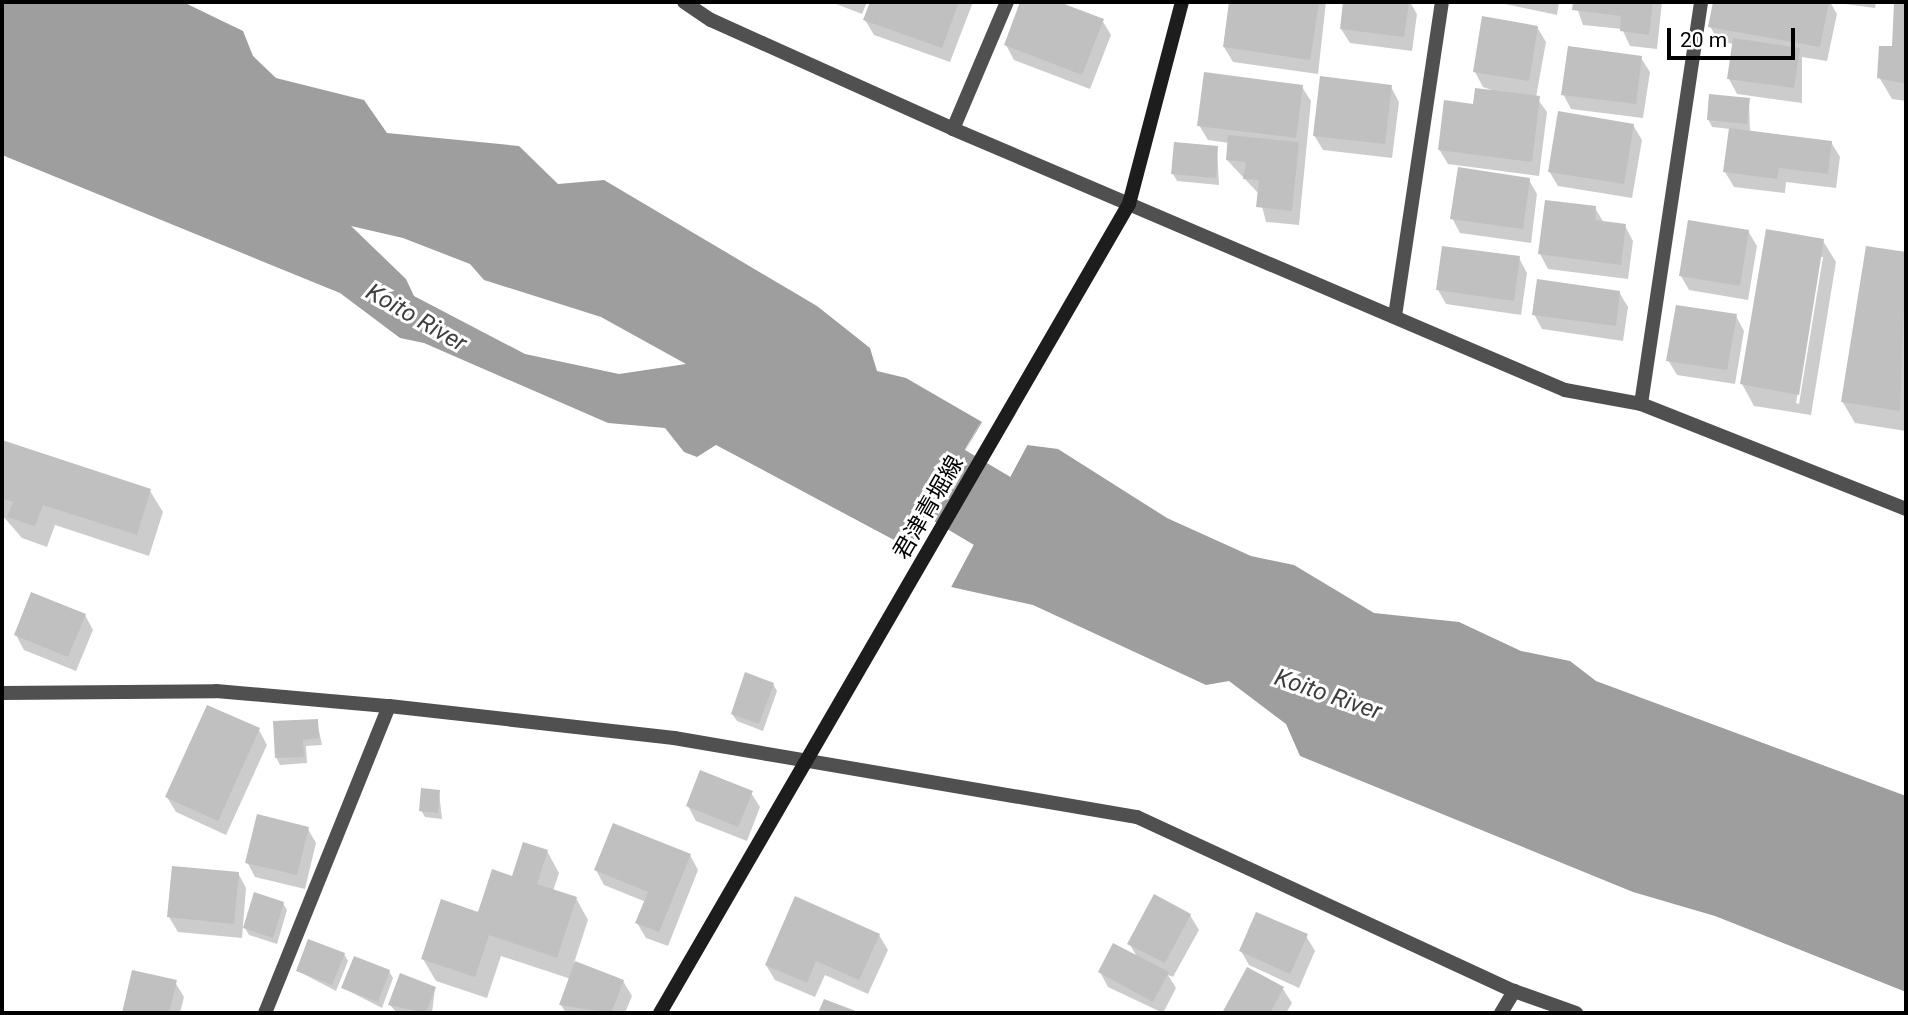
<!DOCTYPE html>
<html>
<head>
<meta charset="utf-8">
<style>
  body { margin:0 }
  #map { position:relative; width:1908px; height:1015px; overflow:hidden; background:#fff; font-family:Roboto,"Noto Sans JP",sans-serif }
  div>[style] { position:absolute }
  .water>* { inset:0; background:#9e9e9e }
  .pier>* { inset:0; background:#fff }
  .shadow>* { inset:0; background:#0003 }
  .river>* { height:77px; margin:-38.5px; padding:0 38.5px; transform-origin:38.5px; border-radius:38.5px; background:#9e9e9e }
  .building>* { inset:0; background:#c0c0c0 }
  .minor>* { height:14px; margin:-7px; padding:0 7px; transform-origin:7px; border-radius:7px; background:#505050 }
  .secondary>* { height:14px; margin:-7px; padding:0 7px; transform-origin:7px; border-radius:7px; background:#1d1d1d }
  span { translate:-50% -50%; white-space:nowrap; text-align:center; line-height:1.15; -webkit-text-stroke:6px #fff; paint-order:stroke }
  .street-label { font-size:23px; color:#000 }
  .water-label { font-size:24px; color:#3f3f3f; font-style:italic }
  .frame { position:absolute; inset:0; border:4px solid #000; pointer-events:none }
  .scale { position:absolute; left:1667px; top:28px; width:128px; height:32px; box-sizing:border-box; border:4px solid #000; border-top:0; padding-left:9px; font-size:21px; line-height:24px; white-space:nowrap; color:#000; -webkit-text-stroke:5px #fff; paint-order:stroke }
</style>
</head>
<body>
<div id="map">
  <div class="water">
    <div style="clip-path:polygon(evenodd,2px 2px,183px 2px,243px 31px,253px 56px,276px 78px,364px 100px,387px 133px,519px 146px,558px 184px,604px 180px,817px 306px,870px 348px,877px 371px,906px 378px,982px 422px,909px 548px,716px 445px,697px 457px,684px 452px,665px 428px,608px 423px,424px 343px,400px 338px,340px 293px,2px 155px,2px 2px,351px 226px,403px 238px,470px 264px,484px 280px,601px 317px,686px 364px,619px 374px,525px 354px,414px 296px,406px 279px,351px 226px)"></div>
    <div style="clip-path:polygon(1027px 445px,1058px 449px,1167px 518px,1251px 556px,1294px 565px,1374px 613px,1459px 622px,1521px 651px,1570px 661px,1596px 681px,1906px 796px,1906px 992px,1715px 916px,1633px 892px,1300px 756px,1286px 724px,1229px 681px,1206px 685px,1033px 605px,951px 587px)"></div>
  </div>
  <div class="pier">
    <div style="clip-path:polygon(983px 418px,912px 550px,908px 551px,909px 548px)"></div>
    <div style="clip-path:polygon(1029px 442px,951px 587px,949px 590px,1024px 444px)"></div>
  </div>
  <div class="shadow">
    <div style="clip-path:polygon(831px 2px,867px 2px,862px 14px)"></div>
    <div style="clip-path:polygon(872px 2px,973px 2px,950px 62px,874px 35px,865px 20px)"></div>
    <div style="clip-path:polygon(1022px 2px,1054px 2px,1102px 20px,1111px 35px,1090px 89px,1014px 60px,1006px 45px)"></div>
    <div style="clip-path:polygon(1231px 2px,1326px 2px,1318px 74px,1233px 62px,1224px 47px)"></div>
    <div style="clip-path:polygon(1345px 2px,1410px 2px,1417px 14px,1412px 51px,1350px 43px,1341px 29px)"></div>
    <div style="clip-path:polygon(1496px 2px,1559px 2px,1557px 15px)"></div>
    <div style="clip-path:polygon(1575px 2px,1662px 2px,1657px 49px,1630px 46px,1622px 29px,1583px 25px)"></div>
    <div style="clip-path:polygon(1714px 2px,1876px 2px,1875px 8px,1830px 2px,1837px 14px,1827px 61px,1802px 57px,1802px 103px,1737px 94px,1729px 79px,1734px 44px,1718px 41px,1710px 26px)"></div>
    <div style="clip-path:polygon(1896px 2px,1906px 2px,1906px 101px,1892px 99px,1879px 77px,1894px 48px)"></div>
    <div style="clip-path:polygon(1537px 27px,1546px 42px,1536px 97px,1547px 112px,1539px 176px,1448px 164px,1439px 149px,1474px 106px,1497px 92px,1483px 87px,1475px 72px)"></div>
    <div style="clip-path:polygon(1641px 58px,1650px 72px,1643px 118px,1571px 109px,1563px 94px)"></div>
    <div style="clip-path:polygon(1302px 87px,1311px 101px,1299px 225px,1266px 222px,1259px 194px,1227px 160px,1229px 143px,1208px 140px,1199px 125px)"></div>
    <div style="clip-path:polygon(1391px 87px,1399px 102px,1392px 158px,1323px 150px,1314px 135px)"></div>
    <div style="clip-path:polygon(1749px 100px,1750px 133px,1831px 142px,1840px 157px,1836px 188px,1786px 182px,1785px 193px,1734px 187px,1725px 172px,1731px 129px,1712px 127px,1708px 119px)"></div>
    <div style="clip-path:polygon(1633px 125px,1642px 140px,1632px 198px,1558px 186px,1549px 171px)"></div>
    <div style="clip-path:polygon(1217px 148px,1219px 185px,1177px 181px,1173px 174px)"></div>
    <div style="clip-path:polygon(1529px 180px,1537px 194px,1531px 243px,1460px 233px,1452px 218px)"></div>
    <div style="clip-path:polygon(1595px 208px,1604px 223px,1625px 226px,1633px 241px,1628px 279px,1548px 269px,1540px 254px)"></div>
    <div style="clip-path:polygon(1748px 231px,1757px 246px,1748px 300px,1689px 290px,1681px 276px)"></div>
    <div style="clip-path:polygon(evenodd,1823px 241px,1836px 262px,1811px 415px,1754px 406px,1742px 384px,1823px 241px,1820px 257px,1823px 257px,1799px 404px,1796px 403px,1820px 257px)"></div>
    <div style="clip-path:polygon(1867px 248px,1906px 254px,1906px 431px,1855px 423px,1842px 401px)"></div>
    <div style="clip-path:polygon(1519px 258px,1527px 273px,1521px 315px,1446px 304px,1438px 290px)"></div>
    <div style="clip-path:polygon(1619px 292px,1628px 307px,1623px 341px,1542px 329px,1534px 314px)"></div>
    <div style="clip-path:polygon(1736px 316px,1744px 331px,1735px 384px,1677px 375px,1668px 360px)"></div>
    <div style="clip-path:polygon(2px 442px,150px 491px,163px 512px,149px 556px,55px 525px,47px 547px,22px 538px,2px 515px)"></div>
    <div style="clip-path:polygon(85px 615px,93px 630px,76px 671px,24px 650px,16px 635px)"></div>
    <div style="clip-path:polygon(773px 684px,777px 691px,763px 731px,737px 721px,732px 714px)"></div>
    <div style="clip-path:polygon(317px 721px,322px 745px,306px 746px,307px 763px,280px 765px,276px 757px)"></div>
    <div style="clip-path:polygon(259px 730px,267px 745px,226px 835px,176px 812px,167px 797px)"></div>
    <div style="clip-path:polygon(439px 792px,442px 819px,425px 817px,421px 810px)"></div>
    <div style="clip-path:polygon(751px 793px,760px 807px,747px 841px,696px 821px,688px 806px)"></div>
    <div style="clip-path:polygon(308px 829px,316px 843px,305px 889px,255px 877px,247px 862px)"></div>
    <div style="clip-path:polygon(547px 851px,559px 873px,553px 891px,576px 898px,588px 920px,574px 963px,623px 981px,632px 996px,625px 1013px,566px 1013px,561px 1005px,571px 979px,501px 956px,487px 998px,436px 981px,423px 959px)"></div>
    <div style="clip-path:polygon(690px 855px,698px 870px,668px 946px,646px 938px,637px 923px,646px 902px,604px 885px,596px 870px)"></div>
    <div style="clip-path:polygon(238px 873px,246px 888px,242px 938px,178px 932px,169px 917px)"></div>
    <div style="clip-path:polygon(283px 903px,287px 910px,277px 944px,249px 935px,245px 928px)"></div>
    <div style="clip-path:polygon(1190px 915px,1199px 930px,1173px 977px,1168px 975px,1176px 988px,1163px 1013px,1108px 987px,1100px 972px,1137px 957px,1129px 943px)"></div>
    <div style="clip-path:polygon(879px 935px,888px 950px,868px 994px,825px 975px,815px 997px,775px 980px,766px 965px)"></div>
    <div style="clip-path:polygon(1306px 936px,1315px 951px,1299px 988px,1249px 965px,1241px 951px)"></div>
    <div style="clip-path:polygon(344px 954px,348px 961px,336px 991px,298px 971px)"></div>
    <div style="clip-path:polygon(1247px 969px,1283px 989px,1292px 1003px,1286px 1013px,1224px 1013px)"></div>
    <div style="clip-path:polygon(389px 971px,393px 978px,382px 1008px,343px 988px)"></div>
    <div style="clip-path:polygon(133px 972px,175px 982px,184px 997px,180px 1013px,124px 1013px)"></div>
    <div style="clip-path:polygon(435px 988px,432px 1013px,397px 1013px,390px 1005px)"></div>
  </div>
  <div class="river">
    <div style="left:855px;top:429px;width:265px;rotate:30.8deg"></div>
  </div>
  <div class="building">
    <div style="clip-path:polygon(870px 2px,959px 2px,942px 48px,863px 20px)"></div>
    <div style="clip-path:polygon(1020px 2px,1059px 2px,1104px 19px,1082px 75px,1004px 45px)"></div>
    <div style="clip-path:polygon(1229px 2px,1319px 2px,1310px 60px,1223px 47px)"></div>
    <div style="clip-path:polygon(1343px 2px,1409px 2px,1404px 37px,1340px 29px)"></div>
    <div style="clip-path:polygon(1573px 2px,1653px 2px,1649px 35px,1620px 31px,1621px 16px,1572px 10px)"></div>
    <div style="clip-path:polygon(1713px 2px,1829px 2px,1820px 47px,1708px 27px)"></div>
    <div style="clip-path:polygon(1894px 2px,1906px 2px,1906px 84px,1877px 78px,1879px 46px,1892px 46px)"></div>
    <div style="clip-path:polygon(1482px 16px,1538px 26px,1529px 81px,1473px 72px)"></div>
    <div style="clip-path:polygon(1733px 38px,1800px 48px,1794px 88px,1727px 79px)"></div>
    <div style="clip-path:polygon(1568px 46px,1642px 56px,1636px 104px,1561px 95px)"></div>
    <div style="clip-path:polygon(1204px 72px,1303px 85px,1296px 138px,1197px 126px)"></div>
    <div style="clip-path:polygon(1320px 76px,1392px 85px,1385px 144px,1313px 136px)"></div>
    <div style="clip-path:polygon(1475px 88px,1540px 96px,1532px 162px,1438px 150px,1444px 100px,1473px 104px)"></div>
    <div style="clip-path:polygon(1709px 94px,1750px 98px,1747px 124px,1707px 120px)"></div>
    <div style="clip-path:polygon(1558px 111px,1634px 124px,1624px 184px,1548px 172px)"></div>
    <div style="clip-path:polygon(1729px 128px,1832px 141px,1828px 174px,1779px 168px,1777px 179px,1723px 172px)"></div>
    <div style="clip-path:polygon(1228px 135px,1299px 142px,1292px 211px,1256px 207px,1259px 180px,1243px 179px,1246px 162px,1226px 160px)"></div>
    <div style="clip-path:polygon(1174px 142px,1218px 146px,1216px 178px,1171px 174px)"></div>
    <div style="clip-path:polygon(1458px 167px,1530px 178px,1523px 229px,1450px 219px)"></div>
    <div style="clip-path:polygon(1545px 200px,1596px 206px,1595px 220px,1626px 224px,1621px 265px,1538px 254px)"></div>
    <div style="clip-path:polygon(1688px 220px,1749px 230px,1740px 286px,1679px 276px)"></div>
    <div style="clip-path:polygon(1766px 229px,1824px 239px,1799px 395px,1740px 384px)"></div>
    <div style="clip-path:polygon(1442px 246px,1520px 256px,1514px 301px,1436px 290px)"></div>
    <div style="clip-path:polygon(1866px 246px,1906px 252px,1900px 411px,1841px 402px)"></div>
    <div style="clip-path:polygon(1537px 279px,1620px 291px,1616px 326px,1532px 315px)"></div>
    <div style="clip-path:polygon(1676px 305px,1737px 314px,1727px 370px,1666px 361px)"></div>
    <div style="clip-path:polygon(2px 440px,151px 489px,137px 535px,43px 505px,35px 526px,7px 517px,13px 502px,2px 498px)"></div>
    <div style="clip-path:polygon(31px 592px,86px 614px,68px 657px,14px 635px)"></div>
    <div style="clip-path:polygon(745px 672px,774px 683px,759px 724px,731px 714px)"></div>
    <div style="clip-path:polygon(207px 705px,260px 728px,218px 821px,165px 797px)"></div>
    <div style="clip-path:polygon(318px 719px,319px 738px,303px 740px,304px 757px,275px 758px,273px 721px)"></div>
    <div style="clip-path:polygon(700px 770px,753px 791px,738px 827px,686px 806px)"></div>
    <div style="clip-path:polygon(421px 788px,440px 790px,438px 813px,419px 811px)"></div>
    <div style="clip-path:polygon(257px 814px,309px 827px,297px 875px,245px 863px)"></div>
    <div style="clip-path:polygon(613px 823px,691px 854px,659px 932px,635px 923px,648px 892px,594px 870px)"></div>
    <div style="clip-path:polygon(523px 842px,548px 850px,537px 884px,577px 897px,557px 958px,489px 935px,475px 977px,421px 959px,441px 899px,478px 912px,492px 869px,512px 876px)"></div>
    <div style="clip-path:polygon(172px 866px,239px 872px,234px 924px,167px 917px)"></div>
    <div style="clip-path:polygon(254px 892px,284px 902px,273px 938px,243px 928px)"></div>
    <div style="clip-path:polygon(1154px 894px,1191px 914px,1165px 963px,1127px 944px)"></div>
    <div style="clip-path:polygon(795px 896px,880px 934px,859px 980px,816px 961px,807px 983px,765px 965px)"></div>
    <div style="clip-path:polygon(1256px 912px,1308px 934px,1290px 974px,1239px 951px)"></div>
    <div style="clip-path:polygon(308px 939px,345px 953px,332px 985px,296px 971px)"></div>
    <div style="clip-path:polygon(1113px 943px,1169px 972px,1153px 1002px,1098px 972px)"></div>
    <div style="clip-path:polygon(354px 956px,390px 970px,378px 1002px,341px 988px)"></div>
    <div style="clip-path:polygon(575px 961px,624px 980px,611px 1013px,559px 1005px)"></div>
    <div style="clip-path:polygon(1247px 967px,1284px 987px,1270px 1013px,1222px 1013px)"></div>
    <div style="clip-path:polygon(132px 970px,177px 980px,169px 1013px,122px 1013px)"></div>
    <div style="clip-path:polygon(400px 973px,436px 987px,426px 1013px,388px 1005px)"></div>
    <div style="clip-path:polygon(824px 999px,861px 1013px,818px 1013px)"></div>
  </div>
  <div class="minor">
    <div style="left:684px;top:2px;width:32px;rotate:34deg"></div>
    <div style="left:711px;top:20px;width:265px;rotate:24.2deg"></div>
    <div style="left:953px;top:129px;width:665px;rotate:23.1deg"></div>
    <div style="left:1565px;top:390px;width:77px;rotate:10.4deg"></div>
    <div style="left:1641px;top:404px;width:285px;rotate:21.6deg"></div>
    <div style="left:953px;top:129px;width:138px;rotate:-67deg"></div>
    <div style="left:1395px;top:316px;width:317px;rotate:-81.5deg"></div>
    <div style="left:1641px;top:404px;width:406px;rotate:-81.5deg"></div>
    <div style="left:2px;top:693px;width:214px;rotate:-0.5deg"></div>
    <div style="left:216px;top:691px;width:174px;rotate:5deg"></div>
    <div style="left:389px;top:706px;width:287px;rotate:6.4deg"></div>
    <div style="left:674px;top:738px;width:470px;rotate:9.7deg"></div>
    <div style="left:1137px;top:817px;width:415px;rotate:24.8deg"></div>
    <div style="left:1514px;top:991px;width:66px;rotate:19.5deg"></div>
    <div style="left:265px;top:1013px;width:331px;rotate:-68deg"></div>
    <div style="left:1501px;top:1013px;width:26px;rotate:-59deg"></div>
  </div>
  <div class="secondary">
    <div style="left:660px;top:1013px;width:935px;rotate:-59.9deg"></div>
    <div style="left:1129px;top:204px;width:209px;rotate:-75.3deg"></div>
  </div>
  <div class="street-label">
    <span style="left:929px;top:508px;rotate:-60deg">君津青堀線</span>
  </div>
  <div class="water-label">
    <span style="left:416px;top:318px;rotate:30deg">Koito River</span>
    <span style="left:1328px;top:695px;rotate:19deg">Koito River</span>
  </div>
  <div class="frame"></div>
  <div class="scale">20 m</div>
</div>
</body>
</html>
